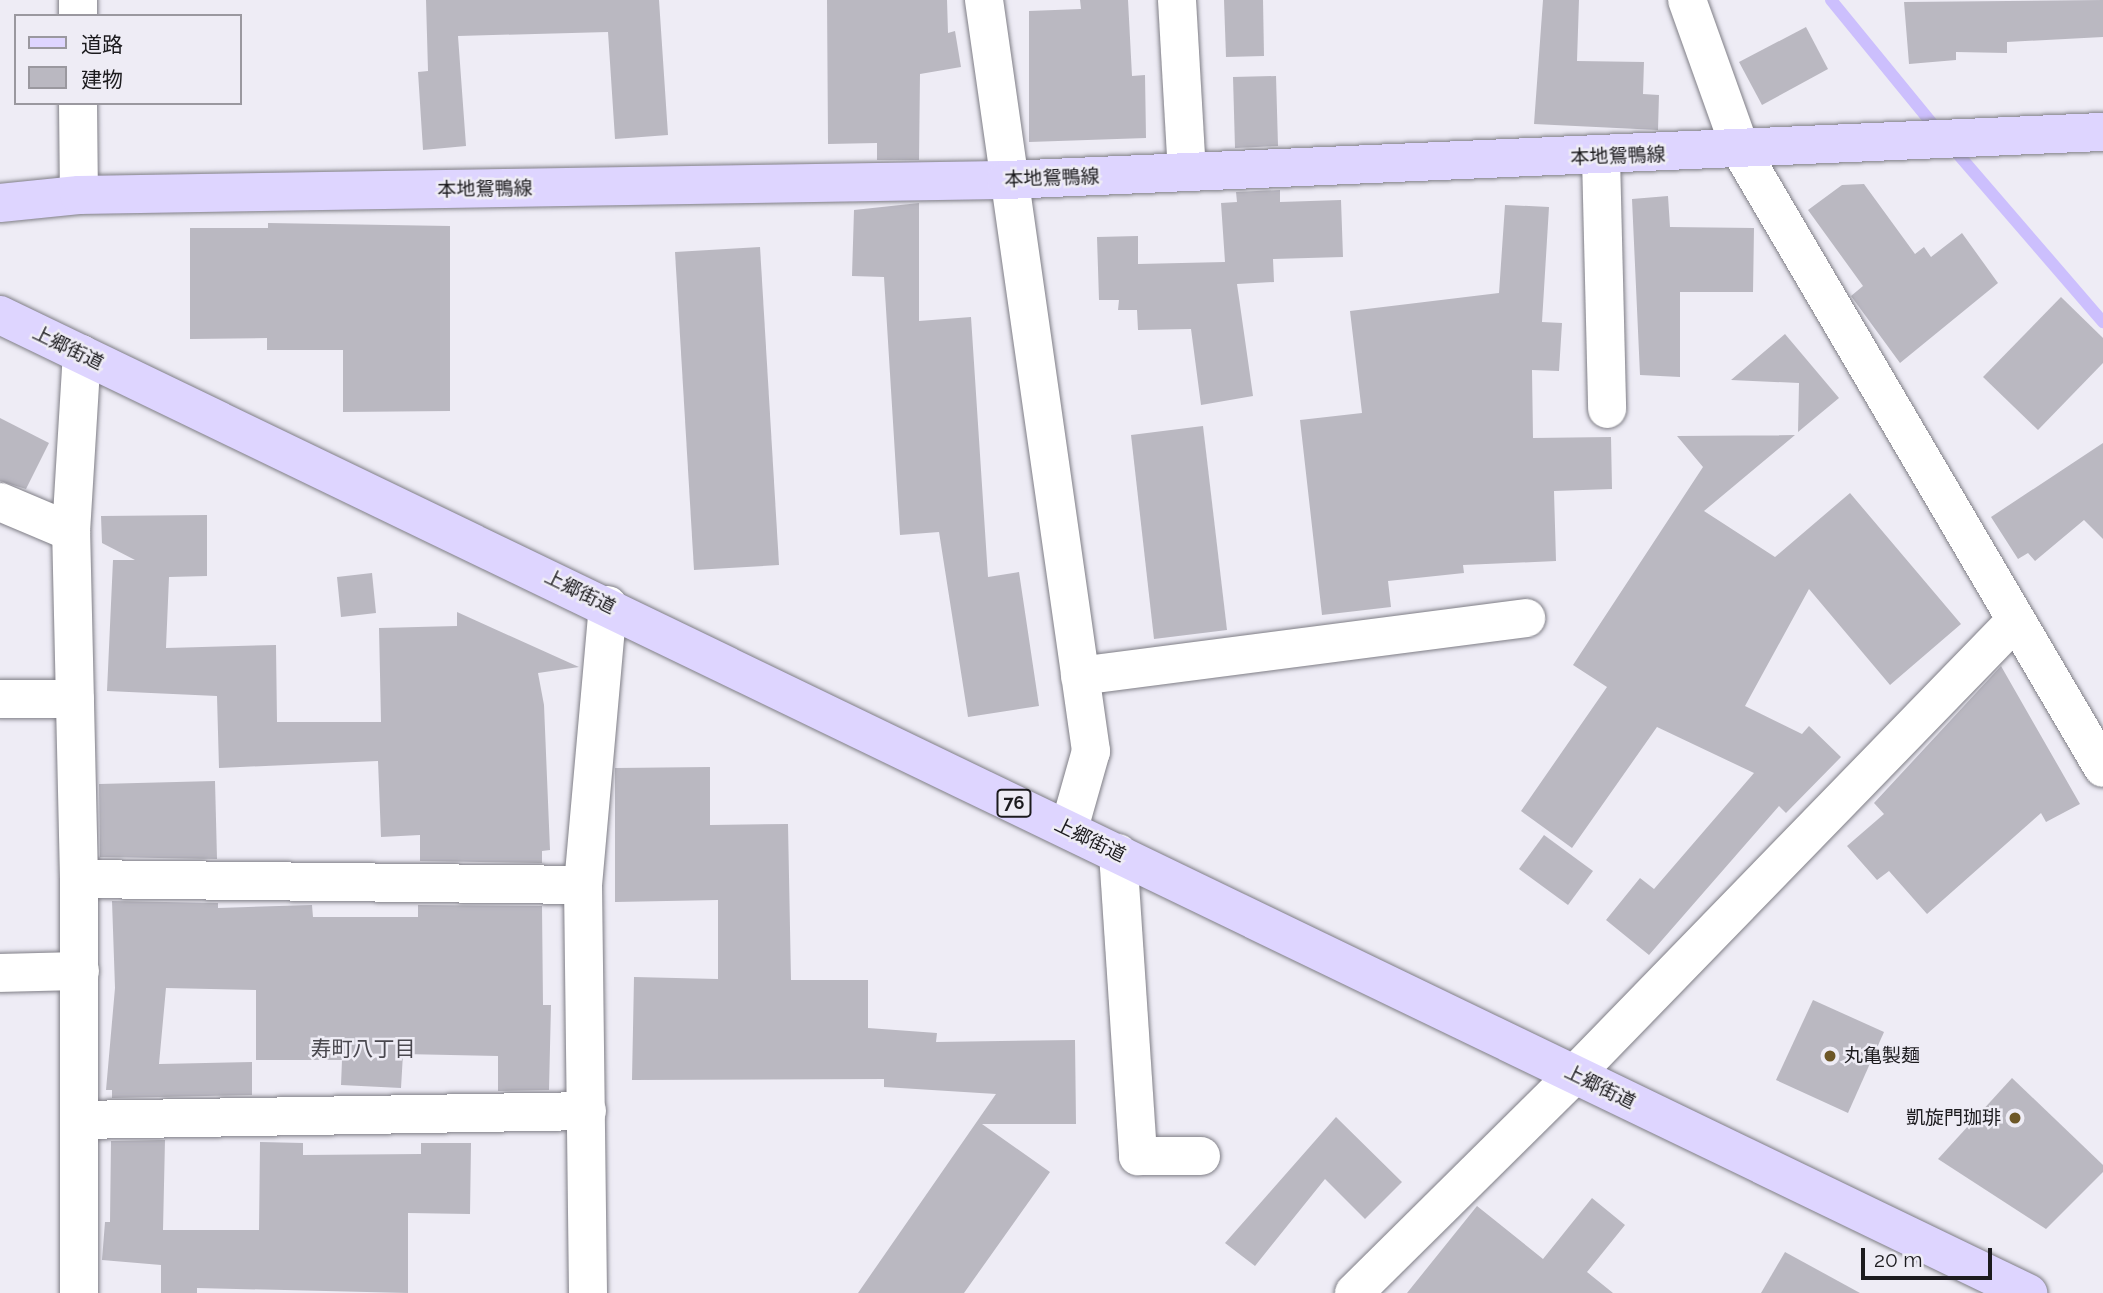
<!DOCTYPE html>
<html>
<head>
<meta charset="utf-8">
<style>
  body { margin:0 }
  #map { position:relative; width:2103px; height:1293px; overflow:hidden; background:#eeecf5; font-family:Raleway,"Noto Sans JP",sans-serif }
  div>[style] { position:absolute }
  .stream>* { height:12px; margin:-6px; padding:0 6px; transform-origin:6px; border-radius:6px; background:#ccbffd }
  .building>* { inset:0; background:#bab8c1 }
  .roads { filter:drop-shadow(0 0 2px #7f7e86) drop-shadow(0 0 2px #7f7e86) }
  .minor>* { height:38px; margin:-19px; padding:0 19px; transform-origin:19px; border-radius:19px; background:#fff }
  .major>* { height:38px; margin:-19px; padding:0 19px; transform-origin:19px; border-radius:19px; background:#ded5ff }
  .dots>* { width:19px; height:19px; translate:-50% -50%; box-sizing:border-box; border:4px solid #eeecf5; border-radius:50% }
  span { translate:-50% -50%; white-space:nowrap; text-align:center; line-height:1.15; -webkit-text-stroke:5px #eeecf5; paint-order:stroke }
  .shield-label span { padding:2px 5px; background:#eeecf5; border:2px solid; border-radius:5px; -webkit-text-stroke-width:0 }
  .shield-label { font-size:18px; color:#1c1b1e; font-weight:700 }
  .street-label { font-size:19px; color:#1c1b1e }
  .poi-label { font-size:19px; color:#1c1b1e }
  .left { translate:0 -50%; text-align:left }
  .right { translate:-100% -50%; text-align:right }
  .neighbourhood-label { font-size:21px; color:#4a484f }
  .legend { position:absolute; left:14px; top:14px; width:228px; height:91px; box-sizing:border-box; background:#eeecf5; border:2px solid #9a989f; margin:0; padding:9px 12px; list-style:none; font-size:21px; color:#1c1b1e }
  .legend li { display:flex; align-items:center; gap:14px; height:35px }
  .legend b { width:35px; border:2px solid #9a989f }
  .scale { position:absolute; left:1861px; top:1248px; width:131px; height:32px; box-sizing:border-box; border:4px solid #1c1b1e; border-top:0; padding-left:9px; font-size:21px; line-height:24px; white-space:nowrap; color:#1c1b1e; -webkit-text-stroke:5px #eeecf5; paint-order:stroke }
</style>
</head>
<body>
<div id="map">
  <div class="stream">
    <div style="left:1831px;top:0;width:171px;rotate:50.7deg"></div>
    <div style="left:1951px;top:146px;width:233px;rotate:49.2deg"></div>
  </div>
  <div class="building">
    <div style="clip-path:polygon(426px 0,659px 0,668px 135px,615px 139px,608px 32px,458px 36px,466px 146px,423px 150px,418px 72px,428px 71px)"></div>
    <div style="clip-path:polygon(827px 0,947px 0,948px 33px,955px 31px,961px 67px,920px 74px,919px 160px,877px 160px,877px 143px,828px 144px)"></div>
    <div style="clip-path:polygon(1080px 0,1128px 0,1132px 76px,1145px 75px,1146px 138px,1029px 142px,1029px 11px,1081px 9px)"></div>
    <div style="clip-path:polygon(1224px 0,1263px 0,1264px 56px,1226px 57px)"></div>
    <div style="clip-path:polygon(1543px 0,1579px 0,1577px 61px,1644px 62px,1643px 94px,1659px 95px,1658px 130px,1534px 124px)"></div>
    <div style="clip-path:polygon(2103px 0,2103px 37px,2007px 42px,2007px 53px,1956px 52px,1956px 60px,1909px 64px,1904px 2px)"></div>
    <div style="clip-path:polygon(1806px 27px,1828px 69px,1762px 105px,1739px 62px)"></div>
    <div style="clip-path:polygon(1276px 76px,1278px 146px,1235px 148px,1233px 77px)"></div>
    <div style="clip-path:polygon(1864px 184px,1915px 254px,1924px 247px,1931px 257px,1962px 233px,1998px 283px,1900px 363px,1851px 296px,1863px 286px,1808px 210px,1842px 185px)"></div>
    <div style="clip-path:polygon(1280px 190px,1280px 202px,1341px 200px,1343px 257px,1273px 259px,1274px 282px,1237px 284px,1253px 396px,1201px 405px,1191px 329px,1138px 330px,1137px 310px,1118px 310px,1119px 300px,1099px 300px,1097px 237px,1138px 236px,1138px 264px,1225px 262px,1221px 203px,1237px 202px,1236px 192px)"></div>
    <div style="clip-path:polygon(1668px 196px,1670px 227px,1754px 228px,1753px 292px,1680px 292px,1680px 377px,1640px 375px,1632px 199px)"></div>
    <div style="clip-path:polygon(919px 203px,919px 321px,971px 317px,988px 577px,1019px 572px,1039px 706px,968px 717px,939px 532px,900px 535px,884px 277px,852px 276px,854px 210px)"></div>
    <div style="clip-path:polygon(1505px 205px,1549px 207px,1542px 322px,1562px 323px,1559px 371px,1532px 370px,1533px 438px,1611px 437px,1612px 489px,1554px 491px,1556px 561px,1463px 565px,1464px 573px,1388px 581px,1391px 607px,1322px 615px,1300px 420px,1362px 413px,1350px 311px,1499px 293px)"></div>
    <div style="clip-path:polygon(268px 223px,450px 226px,450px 411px,343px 412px,343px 350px,267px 350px,267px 338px,190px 339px,190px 228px,268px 228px)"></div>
    <div style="clip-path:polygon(760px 247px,779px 565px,694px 570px,675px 252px)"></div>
    <div style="clip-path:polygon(2061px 297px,2103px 338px,2103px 363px,2038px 430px,1983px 377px)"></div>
    <div style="clip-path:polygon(1785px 334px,1839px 398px,1798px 432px,1799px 383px,1731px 380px)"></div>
    <div style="clip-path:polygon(0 418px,49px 443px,26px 489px,0 481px)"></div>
    <div style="clip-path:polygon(1203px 426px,1227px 630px,1154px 639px,1131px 435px)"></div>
    <div style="clip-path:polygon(1795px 435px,1704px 511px,1775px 557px,1850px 493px,1961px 624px,1890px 685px,1809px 589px,1745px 706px,1802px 734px,1809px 726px,1841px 757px,1786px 813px,1779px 806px,1649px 955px,1606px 920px,1640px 878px,1654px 889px,1754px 773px,1657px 727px,1572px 848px,1521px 811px,1607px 687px,1573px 665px,1703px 467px,1677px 436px)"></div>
    <div style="clip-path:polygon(2103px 443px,2103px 539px,2084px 520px,2035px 561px,2028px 553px,2018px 559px,1991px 517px)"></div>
    <div style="clip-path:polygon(207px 515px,207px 576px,169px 577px,166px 648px,276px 645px,277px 722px,381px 722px,379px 628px,457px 626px,457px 612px,579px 667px,538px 673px,544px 705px,550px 850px,542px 851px,542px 863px,420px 861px,420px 835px,381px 837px,378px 761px,219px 768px,217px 696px,107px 691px,113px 560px,135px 560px,102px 543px,101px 516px)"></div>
    <div style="clip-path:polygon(372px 573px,376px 613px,341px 617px,337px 577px)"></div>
    <div style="clip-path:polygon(2001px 666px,2080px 804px,2046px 822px,2041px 813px,1927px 914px,1889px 871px,1877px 880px,1847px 846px,1884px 814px,1874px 803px)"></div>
    <div style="clip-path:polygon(710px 767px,710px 825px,788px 824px,791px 980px,868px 980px,868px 1028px,937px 1033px,936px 1042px,1075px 1040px,1076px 1124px,982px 1124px,1050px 1172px,964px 1293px,858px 1293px,996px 1094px,884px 1087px,884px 1079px,632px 1080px,634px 977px,718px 979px,718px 900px,615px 902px,615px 768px)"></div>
    <div style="clip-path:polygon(215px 781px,217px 859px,100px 857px,99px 784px)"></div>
    <div style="clip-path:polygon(1544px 835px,1593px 871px,1568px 905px,1519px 869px)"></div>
    <div style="clip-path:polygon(112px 901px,218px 903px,218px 908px,312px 905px,313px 917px,418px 917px,418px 905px,542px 906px,543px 1005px,551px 1005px,549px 1090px,498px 1091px,498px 1056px,403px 1054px,401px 1088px,341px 1085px,342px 1060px,256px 1060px,256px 990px,166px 988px,159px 1064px,252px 1062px,252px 1095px,112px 1098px,112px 1090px,106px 1090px,115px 988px)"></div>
    <div style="clip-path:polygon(1813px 1000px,1884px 1032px,1848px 1113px,1776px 1080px)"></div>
    <div style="clip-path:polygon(2012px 1078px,2103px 1165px,2103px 1172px,2046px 1229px,1938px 1159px)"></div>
    <div style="clip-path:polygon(1336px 1117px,1402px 1182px,1365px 1219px,1325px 1179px,1255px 1266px,1225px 1243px)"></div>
    <div style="clip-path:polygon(165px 1140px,163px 1230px,259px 1230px,260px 1142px,303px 1143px,303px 1155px,421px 1154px,421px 1143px,471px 1143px,470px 1214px,408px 1213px,408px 1293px,197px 1288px,197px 1293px,161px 1293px,161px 1265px,102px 1260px,105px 1222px,110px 1222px,111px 1141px)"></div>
    <div style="clip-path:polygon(1592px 1198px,1625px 1225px,1587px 1272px,1613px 1293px,1407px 1293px,1477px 1206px,1543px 1259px)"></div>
    <div style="clip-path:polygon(1785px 1252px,1860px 1293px,1761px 1293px)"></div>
  </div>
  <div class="roads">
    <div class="minor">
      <div style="left:78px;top:0;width:16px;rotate:90deg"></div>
      <div style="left:984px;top:0;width:759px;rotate:81.89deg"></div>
      <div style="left:1091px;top:751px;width:81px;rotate:105.8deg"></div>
      <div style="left:1177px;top:0;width:172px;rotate:86.7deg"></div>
      <div style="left:1687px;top:0;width:160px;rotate:70.3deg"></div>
      <div style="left:1741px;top:151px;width:715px;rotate:59.6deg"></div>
      <div style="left:78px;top:103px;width:92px;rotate:89.4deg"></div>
      <div style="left:1601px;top:157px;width:252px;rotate:88.6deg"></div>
      <div style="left:0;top:502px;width:77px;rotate:22.9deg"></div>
      <div style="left:1080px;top:676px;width:450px;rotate:-7.4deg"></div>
      <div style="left:0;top:699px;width:75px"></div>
      <div style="left:1118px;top:853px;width:304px;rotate:86.2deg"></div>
      <div style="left:1138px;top:1156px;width:63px"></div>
      <div style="left:79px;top:879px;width:504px;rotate:0.68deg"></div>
      <div style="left:0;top:973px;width:80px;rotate:-1.4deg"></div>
      <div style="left:79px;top:1120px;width:508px;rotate:-1.01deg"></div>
      <div style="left:79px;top:1293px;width:414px;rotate:-90deg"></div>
      <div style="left:79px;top:879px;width:347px;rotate:-91.3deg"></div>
      <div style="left:71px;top:532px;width:178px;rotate:-86.5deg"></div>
      <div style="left:588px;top:1293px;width:408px;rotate:-90.7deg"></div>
      <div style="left:583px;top:885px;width:281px;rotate:-84.9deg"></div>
      <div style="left:1354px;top:1293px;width:311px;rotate:-44.7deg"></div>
      <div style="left:1575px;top:1074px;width:632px;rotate:-45.83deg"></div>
    </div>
    <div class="major">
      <div style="left:0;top:203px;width:79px;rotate:-5.8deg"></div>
      <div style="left:79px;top:195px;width:927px;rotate:-0.93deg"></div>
      <div style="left:1006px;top:180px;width:1098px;rotate:-2.51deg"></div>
      <div style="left:0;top:315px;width:2252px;rotate:25.75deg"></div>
    </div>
  </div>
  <div class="dots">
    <div style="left:1830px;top:1056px;background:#6d5727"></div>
    <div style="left:2015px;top:1118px;background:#6d5727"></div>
  </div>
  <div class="shield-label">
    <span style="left:1014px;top:803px">76</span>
  </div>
  <div class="street-label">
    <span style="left:1618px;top:156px;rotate:-2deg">本地鴛鴨線</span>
    <span style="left:1052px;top:178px;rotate:-2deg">本地鴛鴨線</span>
    <span style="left:485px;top:189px;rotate:-1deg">本地鴛鴨線</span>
    <span style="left:68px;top:348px;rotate:26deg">上郷街道</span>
    <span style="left:580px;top:592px;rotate:26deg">上郷街道</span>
    <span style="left:1090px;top:840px;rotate:26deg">上郷街道</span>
    <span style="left:1600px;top:1087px;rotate:26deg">上郷街道</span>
  </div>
  <div class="poi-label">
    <span class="left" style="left:1844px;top:1056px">丸亀製麺</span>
    <span class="right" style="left:2001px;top:1118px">凱旋門珈琲</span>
  </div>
  <div class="neighbourhood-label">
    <span style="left:363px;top:1049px">寿町八丁目</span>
  </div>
  <ul class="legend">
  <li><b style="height:9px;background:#ded5ff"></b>道路</li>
  <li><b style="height:19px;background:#bab8c1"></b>建物</li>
  </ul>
  <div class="scale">20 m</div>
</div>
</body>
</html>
